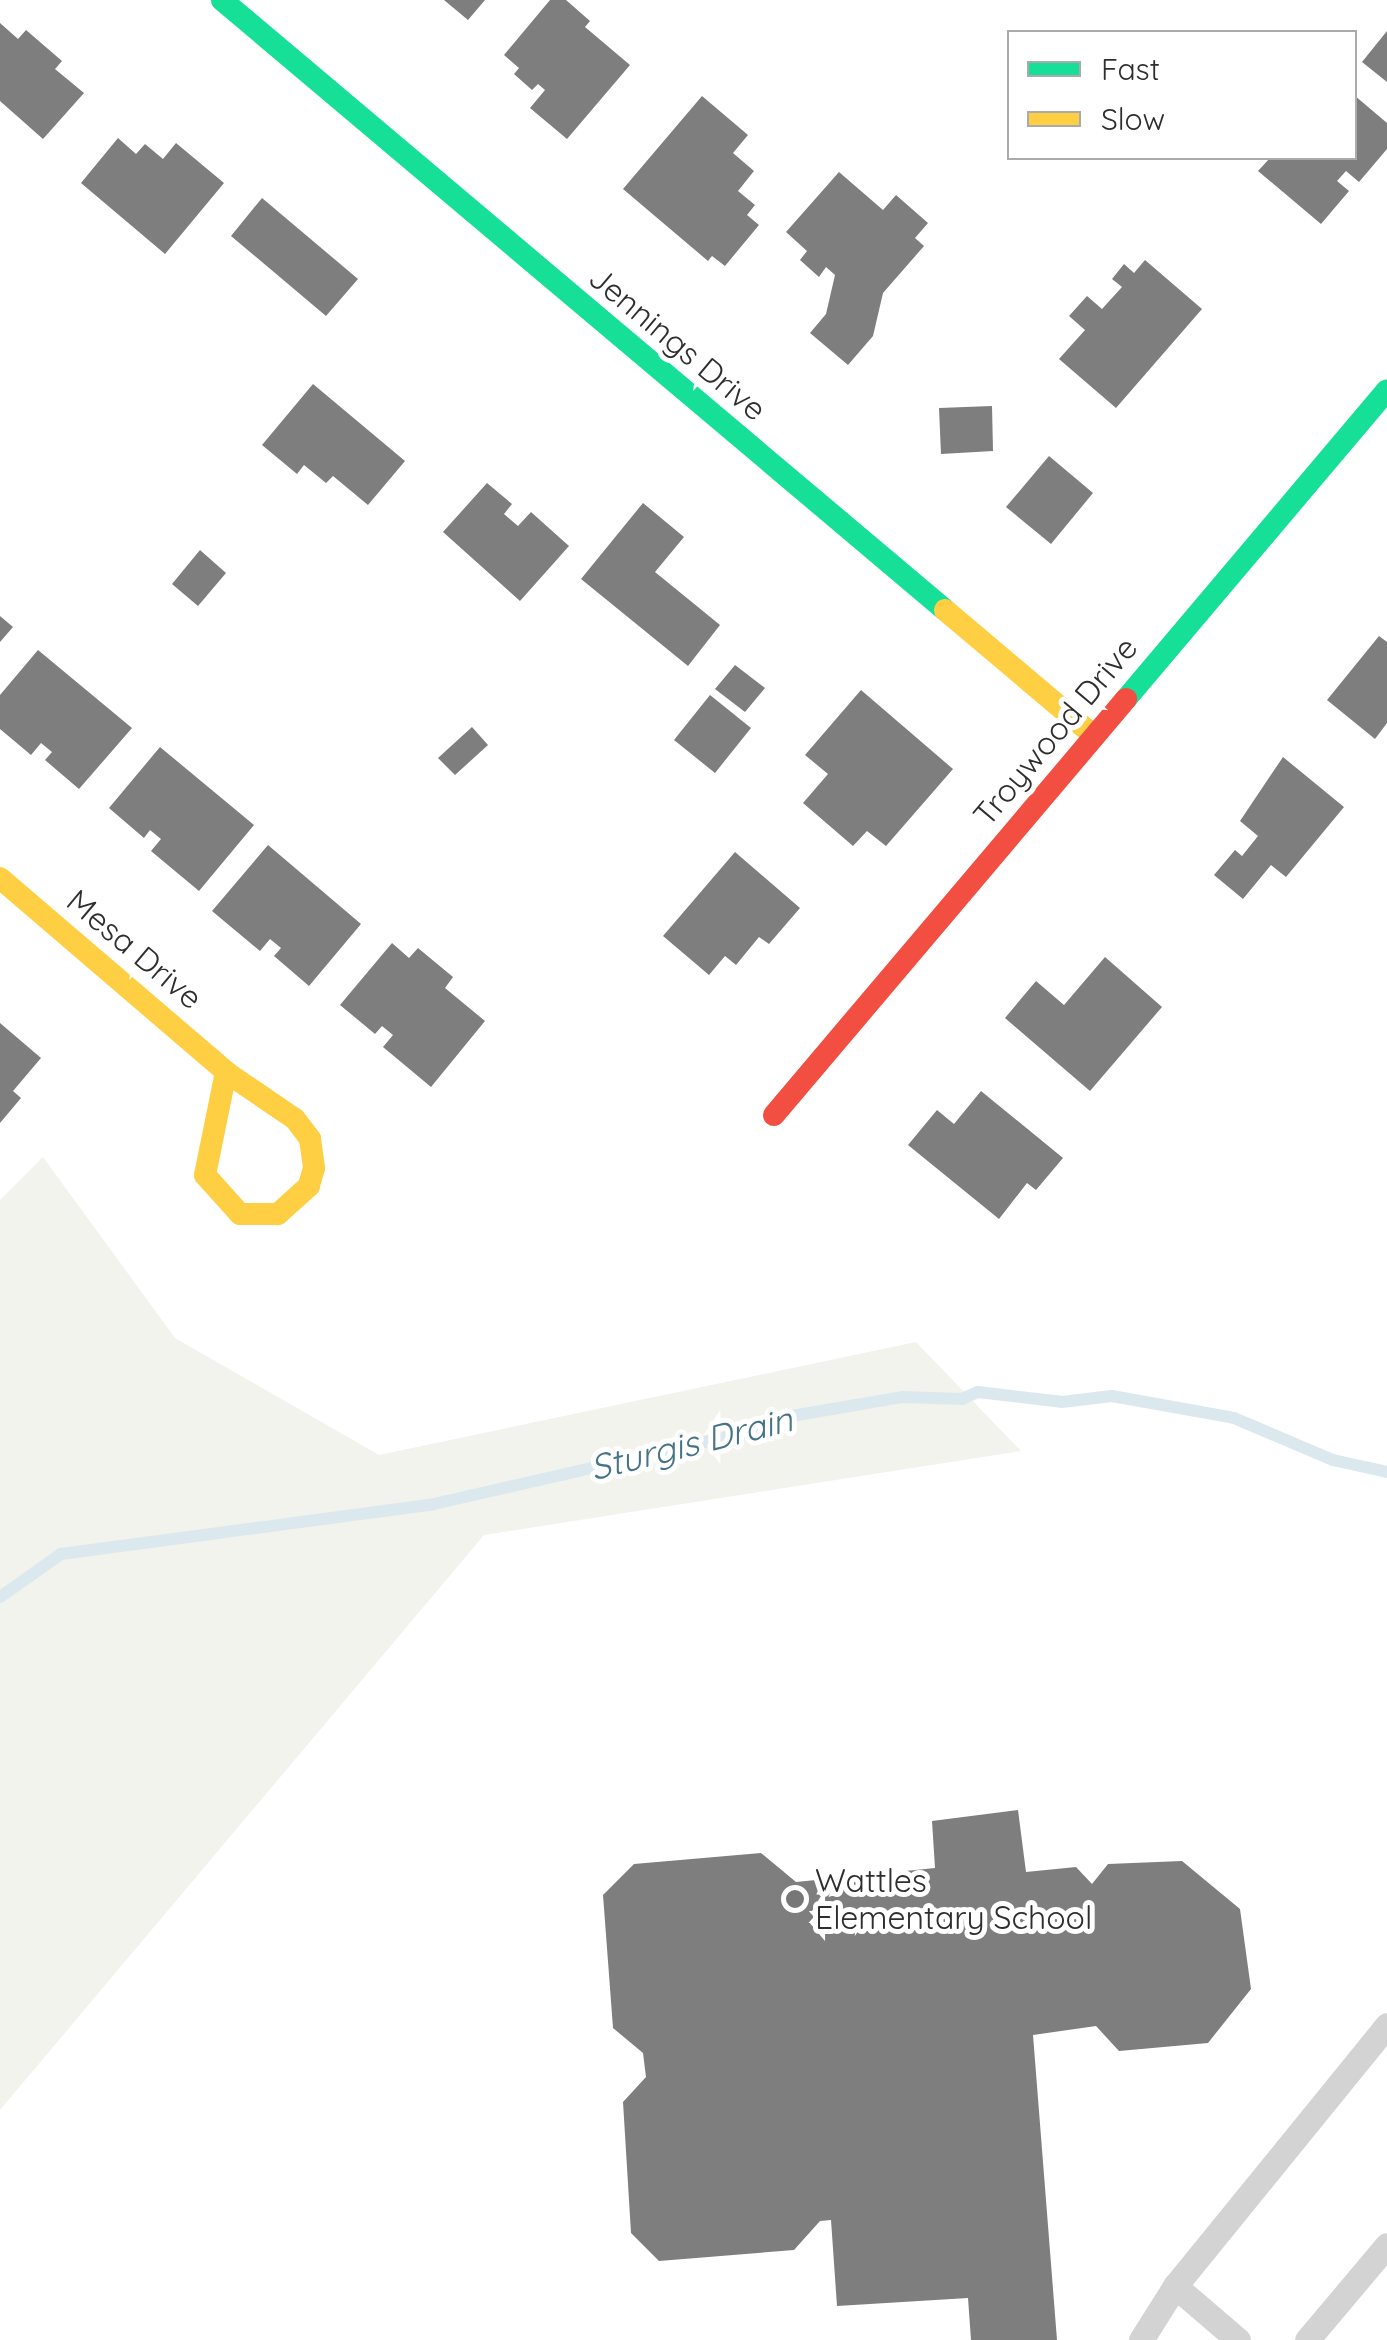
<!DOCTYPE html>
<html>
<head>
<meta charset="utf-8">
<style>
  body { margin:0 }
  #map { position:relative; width:1387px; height:2340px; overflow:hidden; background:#fff; font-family:Quicksand,sans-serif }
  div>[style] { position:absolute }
  .green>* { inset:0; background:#f1f3ec }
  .stream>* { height:12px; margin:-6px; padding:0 6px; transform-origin:6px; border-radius:6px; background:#dbe9ee }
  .building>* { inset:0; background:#7e7e7e }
  .lane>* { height:25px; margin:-12.5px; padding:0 12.5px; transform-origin:12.5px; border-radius:12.5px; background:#d3d3d3 }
  .fast>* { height:22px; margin:-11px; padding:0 11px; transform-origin:11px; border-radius:11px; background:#16e098 }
  .slow>* { height:22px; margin:-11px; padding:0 11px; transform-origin:11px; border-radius:11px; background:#ffcf43 }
  .jam>* { height:22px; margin:-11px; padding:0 11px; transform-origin:11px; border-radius:11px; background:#f24e42 }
  .dots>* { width:28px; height:28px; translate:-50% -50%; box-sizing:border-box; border:5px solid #fff; border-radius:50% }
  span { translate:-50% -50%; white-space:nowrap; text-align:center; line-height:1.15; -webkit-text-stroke:10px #fff; paint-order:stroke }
  .street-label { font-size:32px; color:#2e2e2e }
  .poi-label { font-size:32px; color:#2e2e2e }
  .left { translate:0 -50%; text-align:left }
  .water-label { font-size:35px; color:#467386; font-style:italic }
  .legend { position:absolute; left:1007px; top:30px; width:350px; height:130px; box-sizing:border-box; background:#fff; border:2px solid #ababab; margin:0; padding:12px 18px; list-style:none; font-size:30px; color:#2e2e2e }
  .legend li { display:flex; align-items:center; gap:20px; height:50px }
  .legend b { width:50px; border:2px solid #ababab }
</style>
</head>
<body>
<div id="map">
  <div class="green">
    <div style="clip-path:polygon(43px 1157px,175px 1338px,379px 1455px,916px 1342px,1021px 1451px,484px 1535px,0 2110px,0 1200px)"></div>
  </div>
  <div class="stream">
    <div style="left:0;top:1597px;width:75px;rotate:-35.2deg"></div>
    <div style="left:61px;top:1554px;width:376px;rotate:-7.6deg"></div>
    <div style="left:434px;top:1504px;width:318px;rotate:-12.9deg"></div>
    <div style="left:744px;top:1433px;width:27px;rotate:-28deg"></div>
    <div style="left:768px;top:1420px;width:136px;rotate:-9.7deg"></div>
    <div style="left:902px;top:1397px;width:60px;rotate:1.9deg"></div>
    <div style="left:962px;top:1399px;width:17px;rotate:-24deg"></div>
    <div style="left:978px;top:1392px;width:85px;rotate:6.8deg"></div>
    <div style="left:1062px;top:1402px;width:50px;rotate:-6.8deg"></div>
    <div style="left:1112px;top:1396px;width:124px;rotate:10.2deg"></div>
    <div style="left:1234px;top:1418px;width:108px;rotate:23deg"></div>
    <div style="left:1333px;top:1460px;width:55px;rotate:12.5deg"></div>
  </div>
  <div class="building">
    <div style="clip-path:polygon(444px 0,485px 0,468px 20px)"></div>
    <div style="clip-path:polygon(550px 0,566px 0,590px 21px,585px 27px,630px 65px,567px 139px,530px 108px,545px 90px,538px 84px,532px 90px,514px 74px,519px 68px,504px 55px)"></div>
    <div style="clip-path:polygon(0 23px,18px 39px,26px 30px,62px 61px,55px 69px,84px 93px,43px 139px,0 101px)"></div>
    <div style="clip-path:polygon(1387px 31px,1387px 82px,1362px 62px)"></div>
    <div style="clip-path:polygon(1354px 95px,1387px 123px,1387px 149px,1359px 182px,1346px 171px,1337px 181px,1349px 191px,1321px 224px,1258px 171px,1270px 158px,1354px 158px)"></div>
    <div style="clip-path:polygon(702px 96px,748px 135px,733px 153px,754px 171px,738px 191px,755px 205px,747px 215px,759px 225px,725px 266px,712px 256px,708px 261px,623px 189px)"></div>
    <div style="clip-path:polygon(118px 138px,136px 154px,145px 144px,163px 159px,176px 143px,224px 183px,165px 254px,81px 183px)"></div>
    <div style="clip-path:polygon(839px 172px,883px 210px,896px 195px,928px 223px,915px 238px,924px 246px,883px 293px,873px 336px,848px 365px,810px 333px,826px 314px,835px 275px,826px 267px,819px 277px,800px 260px,807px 251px,786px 232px)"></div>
    <div style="clip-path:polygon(262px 198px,358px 279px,326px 316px,231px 236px)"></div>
    <div style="clip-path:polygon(1145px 260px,1202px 309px,1116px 408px,1059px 359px,1085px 330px,1069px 316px,1087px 296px,1102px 309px,1122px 287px,1112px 279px,1124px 264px,1134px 273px)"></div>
    <div style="clip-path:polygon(313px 384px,405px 461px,368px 505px,333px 476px,326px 483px,304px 465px,297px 474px,262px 445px)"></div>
    <div style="clip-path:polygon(992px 406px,993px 451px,941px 454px,939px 408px)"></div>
    <div style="clip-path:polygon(1049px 456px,1093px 493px,1051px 544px,1006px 507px)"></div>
    <div style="clip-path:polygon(487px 483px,512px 504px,504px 514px,518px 526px,531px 512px,569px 546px,520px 601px,443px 532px)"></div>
    <div style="clip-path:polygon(643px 503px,684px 537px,655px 572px,720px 625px,688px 666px,581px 579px)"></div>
    <div style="clip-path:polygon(200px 550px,226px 573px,198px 606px,172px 584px)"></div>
    <div style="clip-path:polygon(0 616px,13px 627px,0 642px)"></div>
    <div style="clip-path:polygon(1379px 636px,1387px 642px,1387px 723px,1375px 739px,1327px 700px)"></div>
    <div style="clip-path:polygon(38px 650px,132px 728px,79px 789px,45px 760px,52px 752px,41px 743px,31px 755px,0 729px,0 695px)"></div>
    <div style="clip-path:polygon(735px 665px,765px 688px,745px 712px,715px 689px)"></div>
    <div style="clip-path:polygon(861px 690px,953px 769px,886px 846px,867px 831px,853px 846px,803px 803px,828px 774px,805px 755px)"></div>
    <div style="clip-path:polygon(710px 695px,751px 728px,715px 773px,674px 740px)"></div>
    <div style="clip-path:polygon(472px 727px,488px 745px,455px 775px,438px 758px)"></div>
    <div style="clip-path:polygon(160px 747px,254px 825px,199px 891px,151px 851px,161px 839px,150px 830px,144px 838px,109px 808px)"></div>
    <div style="clip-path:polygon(1283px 757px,1344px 807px,1286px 877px,1271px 865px,1243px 899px,1214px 875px,1235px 850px,1242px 856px,1258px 836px,1240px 821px)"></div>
    <div style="clip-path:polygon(268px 845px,361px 924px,309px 986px,274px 956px,281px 948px,270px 939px,260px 951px,212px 911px)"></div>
    <div style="clip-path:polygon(735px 852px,800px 908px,769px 944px,759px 937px,736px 965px,725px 956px,709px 975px,663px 936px)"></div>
    <div style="clip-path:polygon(392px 943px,409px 958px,418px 948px,453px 977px,445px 988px,485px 1021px,431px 1087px,383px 1047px,393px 1035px,382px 1026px,375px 1034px,340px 1005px)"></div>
    <div style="clip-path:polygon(1105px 957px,1162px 1007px,1090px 1091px,1005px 1018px,1036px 981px,1064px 1005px)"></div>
    <div style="clip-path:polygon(0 1023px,41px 1058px,13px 1091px,21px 1098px,0 1123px)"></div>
    <div style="clip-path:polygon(981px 1091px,1063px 1158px,1036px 1190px,1027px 1183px,999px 1219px,908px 1145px,937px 1110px,954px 1124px)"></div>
    <div style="clip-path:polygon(1018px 1810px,1026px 1872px,1076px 1867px,1092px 1884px,1108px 1864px,1182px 1861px,1240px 1909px,1251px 1989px,1208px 2043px,1119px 2051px,1096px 2026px,1033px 2035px,1057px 2340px,971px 2340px,968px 2298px,837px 2306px,831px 2220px,820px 2221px,794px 2250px,659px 2261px,631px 2233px,623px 2102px,646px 2077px,643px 2053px,613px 2028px,603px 1895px,634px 1864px,761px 1853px,796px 1882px,935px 1868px,932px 1821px)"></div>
  </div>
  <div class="lane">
    <div style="left:1141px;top:2340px;width:64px;rotate:-57.8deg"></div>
    <div style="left:1238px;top:2340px;width:83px;rotate:-139.4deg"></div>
    <div style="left:1175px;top:2286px;width:336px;rotate:-50.9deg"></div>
    <div style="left:1307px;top:2340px;width:124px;rotate:-49.9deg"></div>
  </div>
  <div class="fast">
    <div style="left:222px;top:0;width:946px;rotate:40.15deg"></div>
    <div style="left:1126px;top:699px;width:404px;rotate:-49.8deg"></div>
  </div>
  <div class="slow">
    <div style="left:945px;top:610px;width:194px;rotate:40.2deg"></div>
    <div style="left:0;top:878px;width:298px;rotate:40.6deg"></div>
    <div style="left:226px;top:1072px;width:83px;rotate:34.3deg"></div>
    <div style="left:295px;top:1119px;width:25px;rotate:53deg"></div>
    <div style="left:310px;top:1139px;width:29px;rotate:82deg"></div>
    <div style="left:314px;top:1168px;width:19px;rotate:106deg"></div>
    <div style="left:309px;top:1186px;width:42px;rotate:137.9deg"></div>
    <div style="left:278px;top:1214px;width:38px;rotate:180deg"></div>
    <div style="left:240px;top:1214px;width:52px;rotate:-131.9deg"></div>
    <div style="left:205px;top:1175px;width:105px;rotate:-78.5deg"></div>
  </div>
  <div class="jam">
    <div style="left:774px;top:1115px;width:545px;rotate:-49.76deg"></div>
  </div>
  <div class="dots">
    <div style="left:795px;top:1899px;background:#777"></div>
  </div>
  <div class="street-label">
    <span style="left:678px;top:343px;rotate:40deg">Jennings Drive</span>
    <span style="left:1055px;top:731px;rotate:-50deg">Troywood Drive</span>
    <span style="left:135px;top:949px;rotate:40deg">Mesa Drive</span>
  </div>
  <div class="poi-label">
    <span class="left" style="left:815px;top:1899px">Wattles<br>Elementary School</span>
  </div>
  <div class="water-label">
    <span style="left:691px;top:1443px;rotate:-14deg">Sturgis Drain</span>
  </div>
  <ul class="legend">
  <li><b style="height:12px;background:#16e098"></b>Fast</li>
  <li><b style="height:12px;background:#ffcf43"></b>Slow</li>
  </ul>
</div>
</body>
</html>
